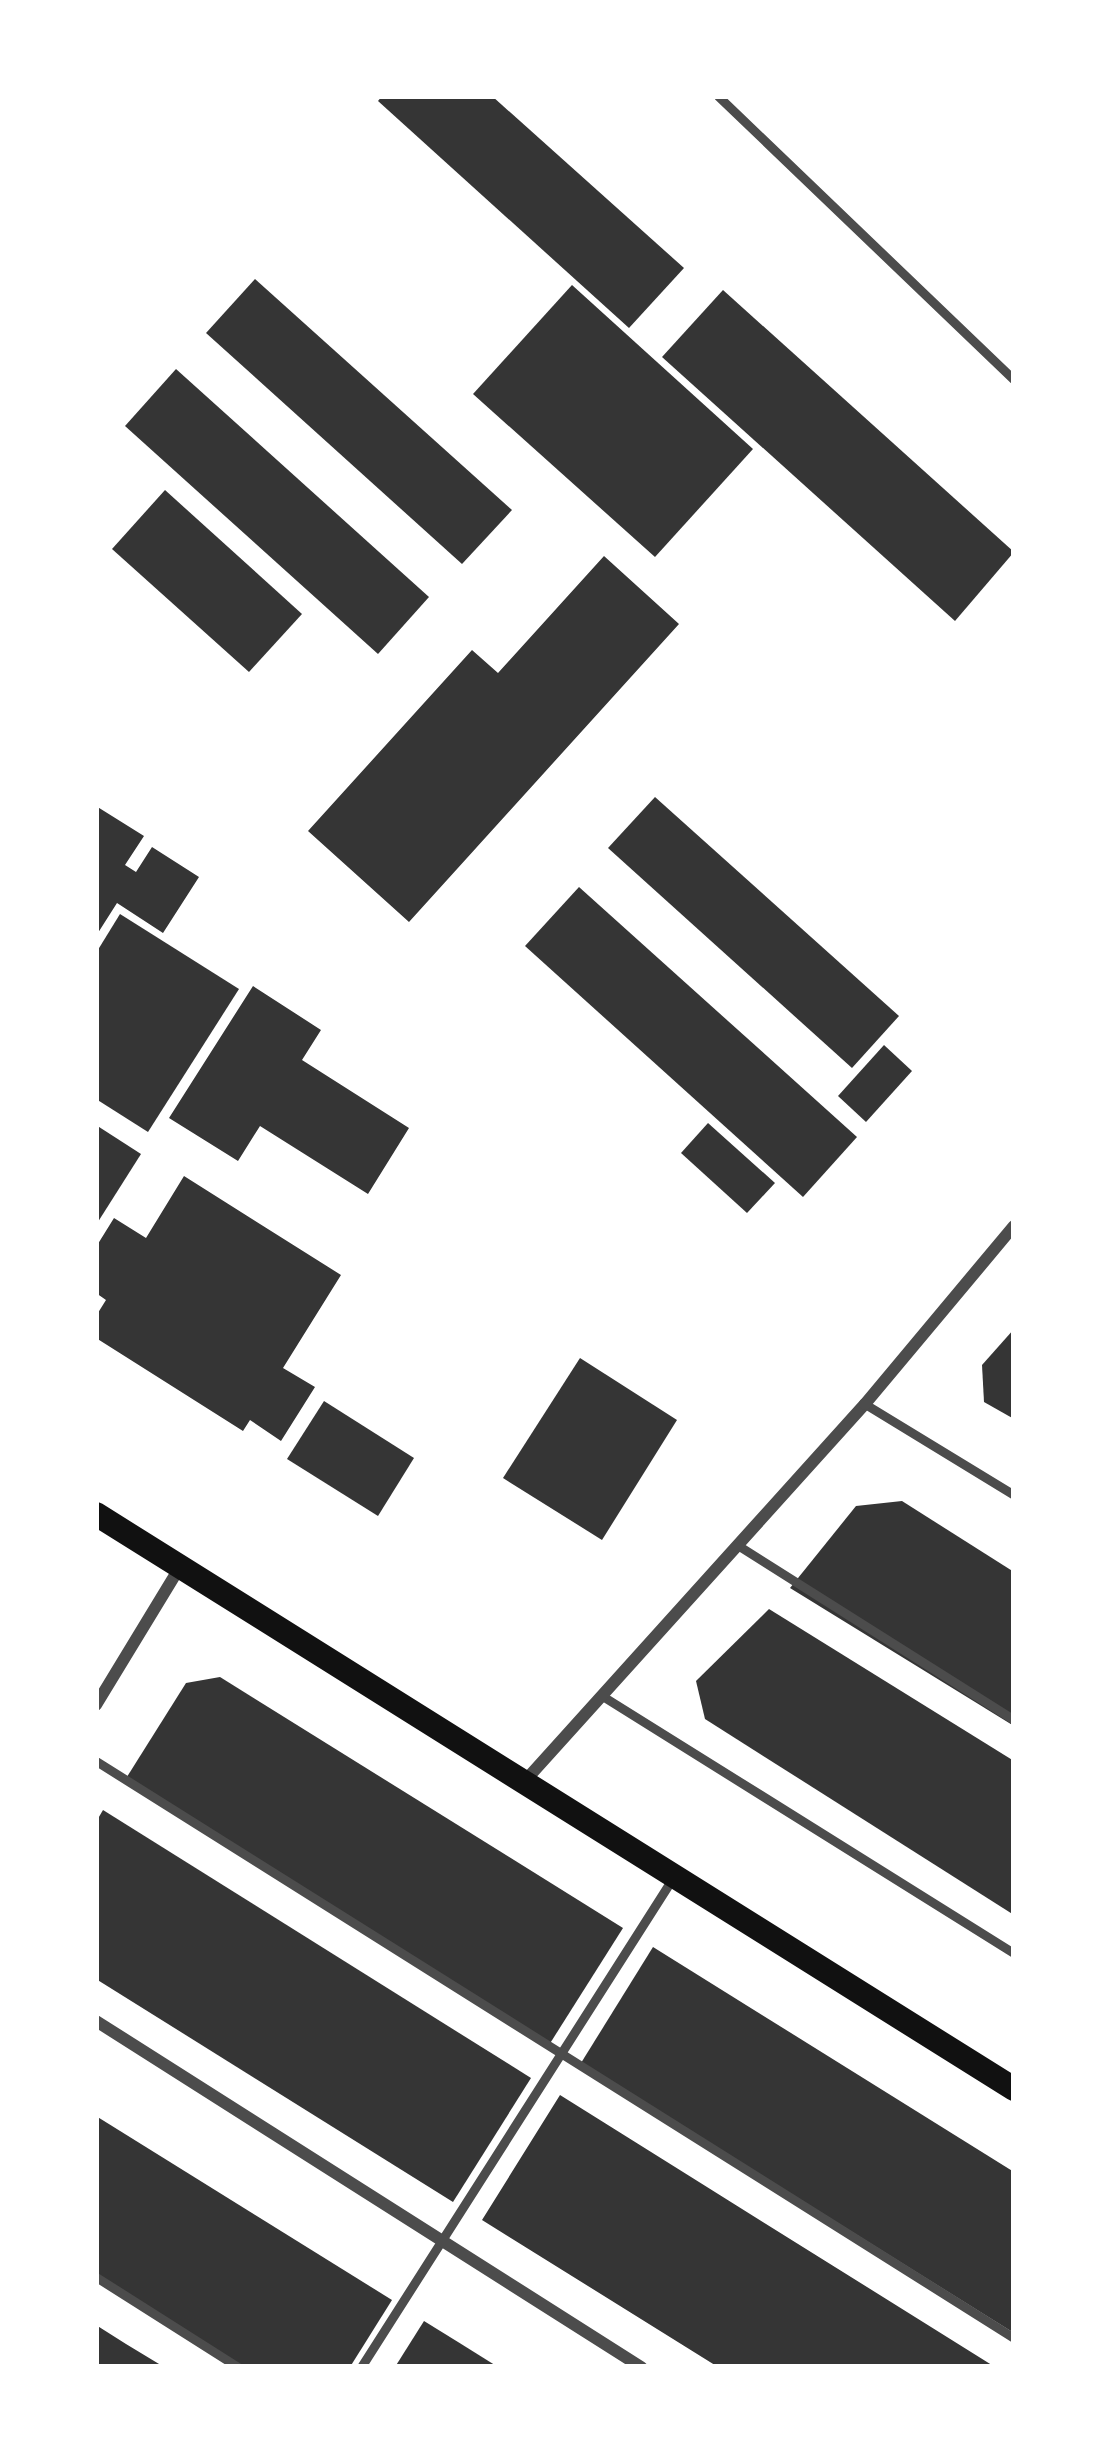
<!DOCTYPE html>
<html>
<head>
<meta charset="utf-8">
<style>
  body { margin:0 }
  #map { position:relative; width:1110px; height:2463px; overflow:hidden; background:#fff; font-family:"PT Sans Narrow",sans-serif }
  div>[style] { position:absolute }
  .building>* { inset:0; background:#353535 }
  .service>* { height:9px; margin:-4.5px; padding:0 4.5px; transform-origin:4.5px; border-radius:4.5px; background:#4c4c4c }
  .minor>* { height:12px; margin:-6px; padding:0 6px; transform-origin:6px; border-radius:6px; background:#4c4c4c }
  .secondary>* { height:24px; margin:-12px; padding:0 12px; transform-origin:12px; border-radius:12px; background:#111 }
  span { translate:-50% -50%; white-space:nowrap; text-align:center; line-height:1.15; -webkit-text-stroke:12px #fff; paint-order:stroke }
  .frame { position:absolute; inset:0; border:99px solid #fff; pointer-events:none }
</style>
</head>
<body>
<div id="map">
  <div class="building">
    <div style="clip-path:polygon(382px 96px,492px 96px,684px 268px,629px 328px,378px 101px)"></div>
    <div style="clip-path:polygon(255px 279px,512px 510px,462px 564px,206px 333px)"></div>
    <div style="clip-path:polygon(572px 285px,753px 449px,655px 557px,473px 394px)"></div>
    <div style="clip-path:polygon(723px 290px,1014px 552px,955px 621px,662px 357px)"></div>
    <div style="clip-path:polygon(176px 369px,429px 597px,378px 654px,125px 426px)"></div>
    <div style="clip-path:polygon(165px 490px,302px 614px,249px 672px,112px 549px)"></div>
    <div style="clip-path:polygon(604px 556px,679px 624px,409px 922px,308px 831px,472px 650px,498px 673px)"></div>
    <div style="clip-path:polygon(655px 797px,899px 1016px,852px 1068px,608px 848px)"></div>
    <div style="clip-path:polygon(96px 806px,144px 836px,125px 865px,136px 872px,152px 847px,199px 877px,163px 933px,117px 903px,96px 936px)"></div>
    <div style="clip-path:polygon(579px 887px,857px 1137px,803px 1197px,525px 946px)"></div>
    <div style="clip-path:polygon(120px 914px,239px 989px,148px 1132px,96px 1099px,96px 953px)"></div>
    <div style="clip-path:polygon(253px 986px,321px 1030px,302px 1060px,409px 1128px,368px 1194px,260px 1126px,238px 1161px,169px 1118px)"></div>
    <div style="clip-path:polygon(884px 1045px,912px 1071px,866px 1122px,838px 1096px)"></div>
    <div style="clip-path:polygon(708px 1123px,775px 1183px,747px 1213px,681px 1153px)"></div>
    <div style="clip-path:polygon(96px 1125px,141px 1154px,96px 1225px)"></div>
    <div style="clip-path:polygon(184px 1176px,341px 1275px,283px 1368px,315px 1387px,281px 1441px,250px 1420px,243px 1431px,96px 1338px,96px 1316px,106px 1300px,96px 1293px,96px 1247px,114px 1218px,146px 1238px)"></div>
    <div style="clip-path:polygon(1014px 1329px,1014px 1419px,984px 1402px,982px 1365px)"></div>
    <div style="clip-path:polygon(580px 1358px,677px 1420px,602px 1540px,503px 1478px)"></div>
    <div style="clip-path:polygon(324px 1401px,414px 1458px,378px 1516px,287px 1459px)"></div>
    <div style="clip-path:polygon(902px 1501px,1014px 1572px,1014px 1726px,790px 1588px,856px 1506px)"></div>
    <div style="clip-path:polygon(769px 1609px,1014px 1761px,1014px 1915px,705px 1719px,696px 1681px)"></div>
    <div style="clip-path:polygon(220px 1677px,623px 1928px,549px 2045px,125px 1780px,186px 1683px)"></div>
    <div style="clip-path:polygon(103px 1810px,531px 2078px,453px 2202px,96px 1979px,96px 1822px)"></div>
    <div style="clip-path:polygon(653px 1947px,1014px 2172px,1014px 2333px,581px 2063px)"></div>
    <div style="clip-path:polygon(560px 2095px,699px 2182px,995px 2367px,718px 2367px,482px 2220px)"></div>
    <div style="clip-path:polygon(96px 2116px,392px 2300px,350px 2367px,236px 2367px,96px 2279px)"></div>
    <div style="clip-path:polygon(424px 2321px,458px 2342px,498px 2367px,395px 2367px)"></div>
    <div style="clip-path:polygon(96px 2325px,126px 2344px,164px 2367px,96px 2367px)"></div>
  </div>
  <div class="service">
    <div style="left:718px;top:96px;width:410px;rotate:43.8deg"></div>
    <div style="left:865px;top:1404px;width:175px;rotate:31.4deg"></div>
    <div style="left:739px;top:1546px;width:325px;rotate:32.3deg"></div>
    <div style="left:604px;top:1697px;width:483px;rotate:32deg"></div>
    <div style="left:96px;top:1761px;width:1084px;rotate:32.15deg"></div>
    <div style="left:96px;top:2277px;width:168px;rotate:32.4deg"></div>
    <div style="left:361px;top:2367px;width:582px;rotate:-57.48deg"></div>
  </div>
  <div class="minor">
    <div style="left:96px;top:1705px;width:162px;rotate:-58.7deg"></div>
    <div style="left:524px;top:1782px;width:509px;rotate:-47.95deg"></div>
    <div style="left:865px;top:1404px;width:232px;rotate:-50.1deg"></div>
    <div style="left:96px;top:2021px;width:646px;rotate:32.41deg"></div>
  </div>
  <div class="secondary">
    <div style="left:96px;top:1514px;width:1083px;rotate:32.06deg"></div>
  </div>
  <div class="frame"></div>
</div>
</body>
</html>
